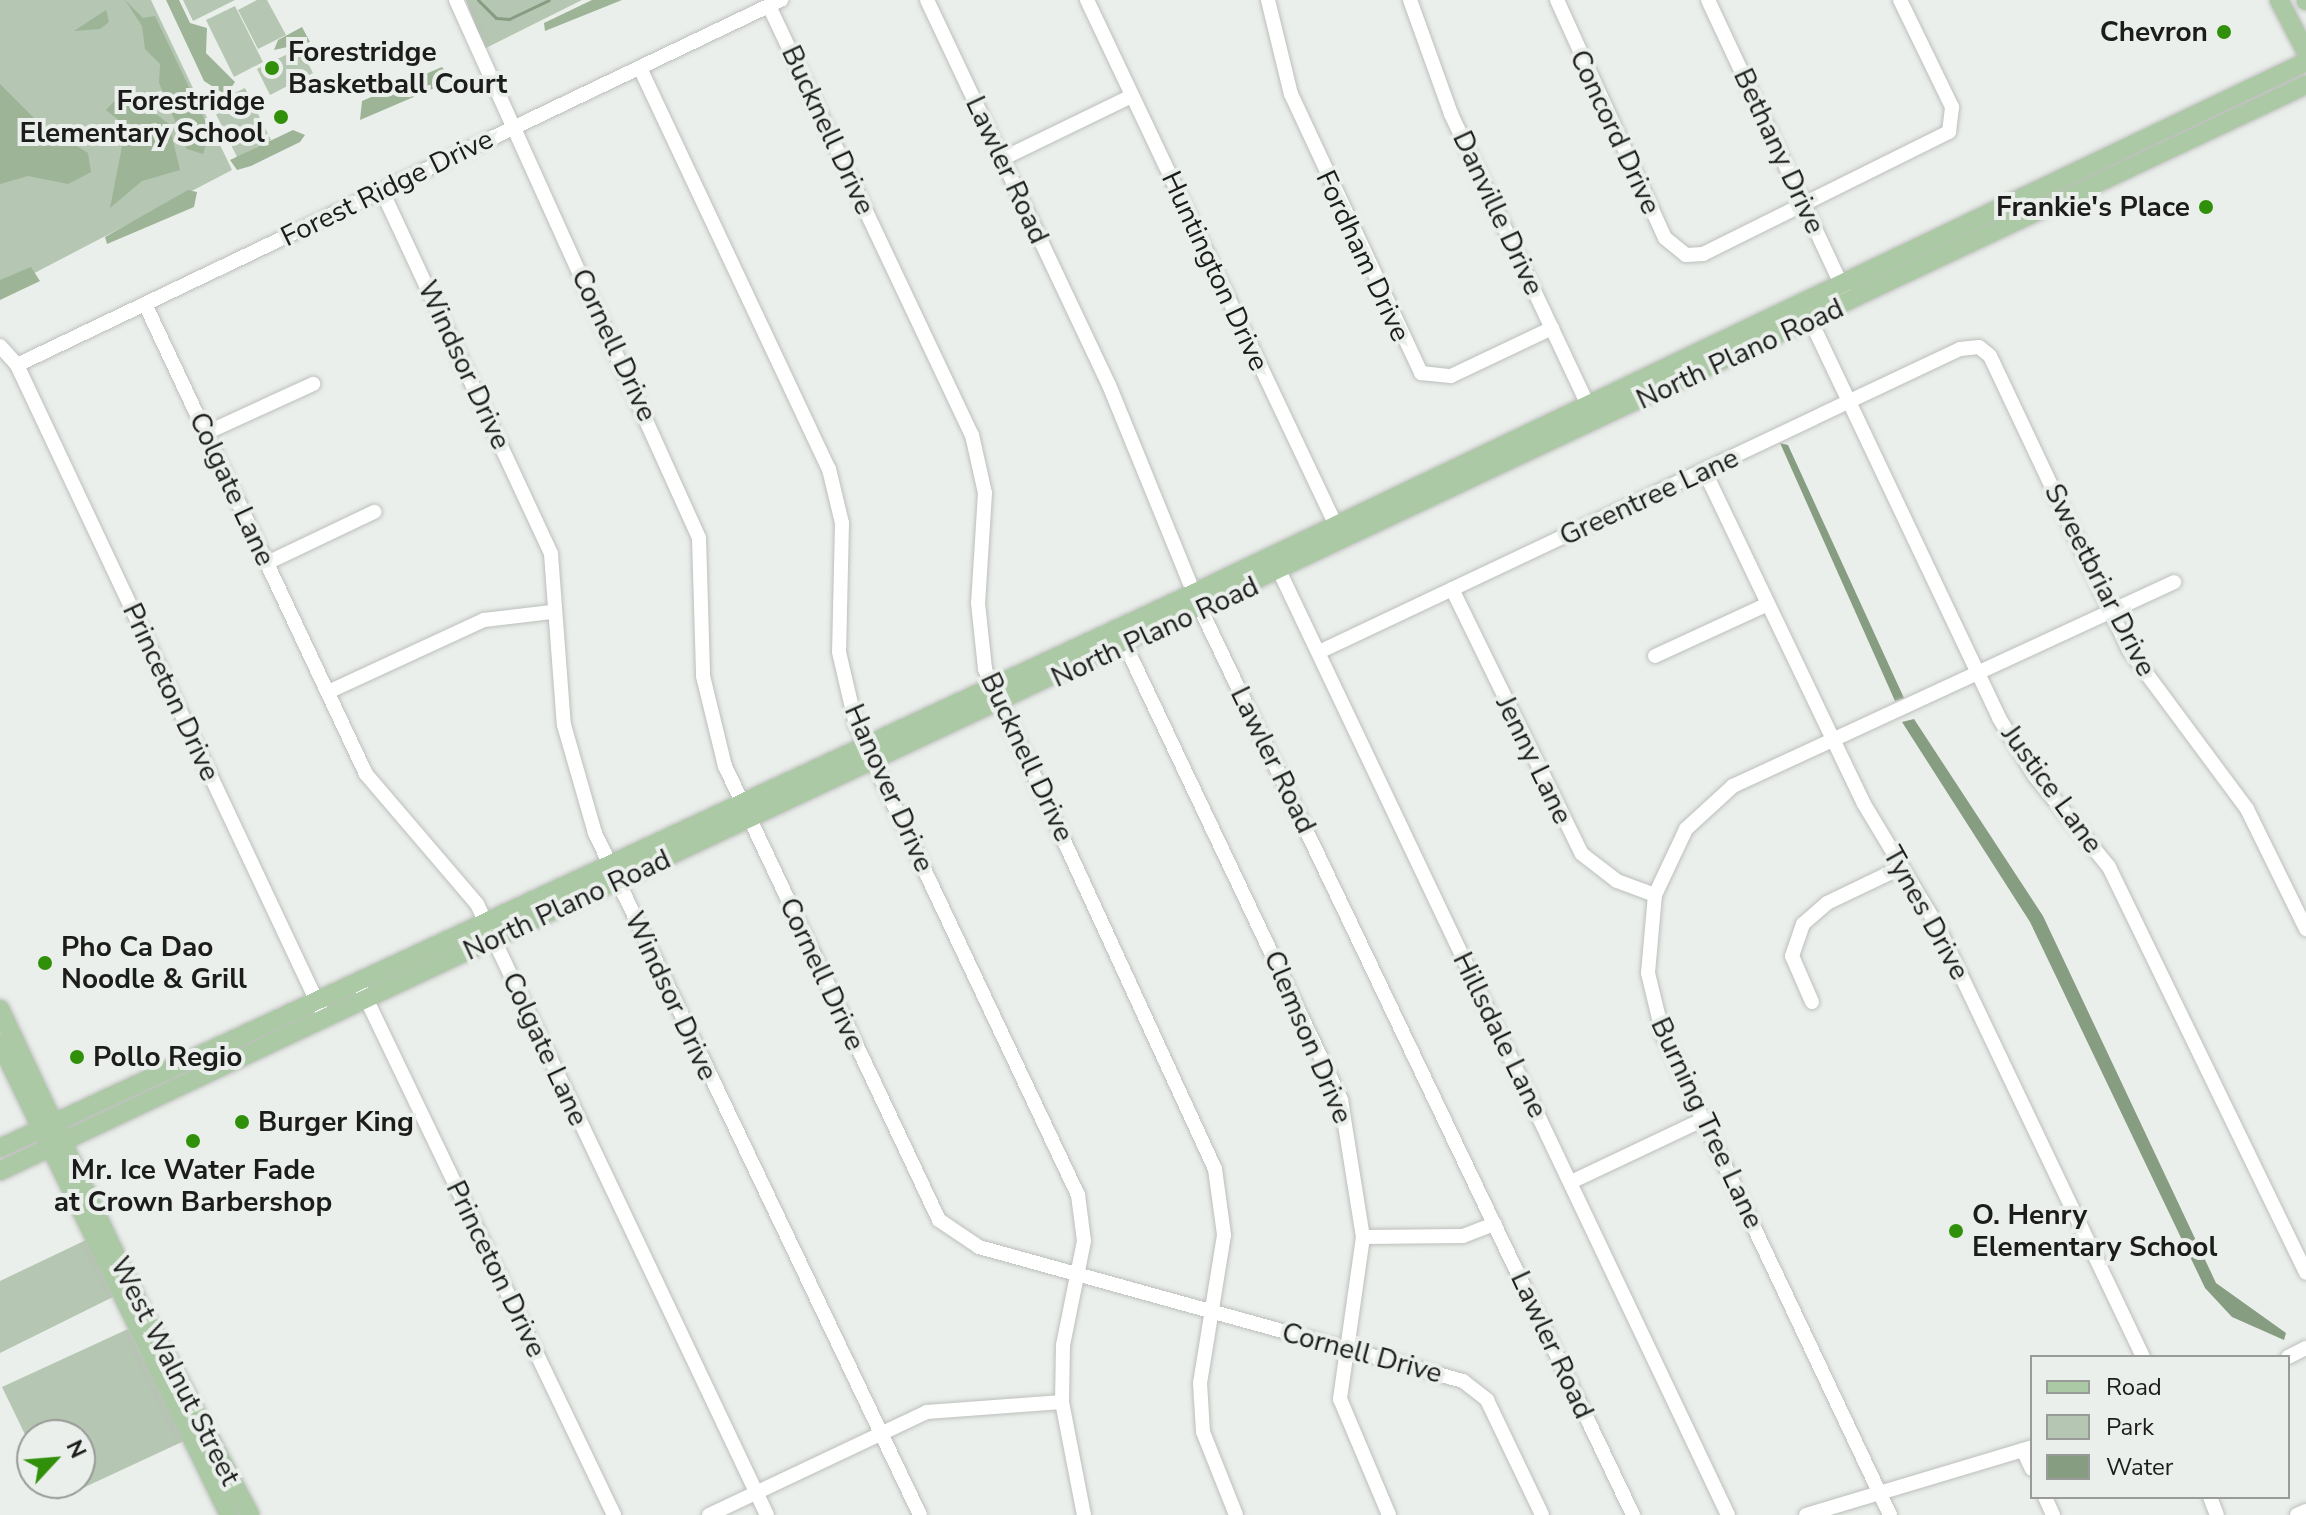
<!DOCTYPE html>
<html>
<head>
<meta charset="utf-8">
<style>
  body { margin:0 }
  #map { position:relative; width:2306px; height:1515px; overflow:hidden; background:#ebefeb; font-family:"Nunito Sans",sans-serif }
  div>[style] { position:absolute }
  .green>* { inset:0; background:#b5c6b2 }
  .forest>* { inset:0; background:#9db497 }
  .water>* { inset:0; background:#869d81 }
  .stream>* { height:3px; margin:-1.5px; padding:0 1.5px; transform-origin:1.5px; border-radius:1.5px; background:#869d81 }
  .roads { filter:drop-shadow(0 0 2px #bcbfbb) drop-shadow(0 0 2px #bcbfbb) }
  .minor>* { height:14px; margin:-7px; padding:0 7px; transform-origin:7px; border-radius:7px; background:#fff }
  .major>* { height:18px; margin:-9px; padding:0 9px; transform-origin:9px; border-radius:9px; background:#acc9a5 }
  .dots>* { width:22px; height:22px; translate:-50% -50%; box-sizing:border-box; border:4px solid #ebefeb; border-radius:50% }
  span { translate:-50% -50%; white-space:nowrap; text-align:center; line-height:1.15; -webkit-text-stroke:8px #ebefeb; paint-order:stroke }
  .poi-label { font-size:28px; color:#1b1c1b; font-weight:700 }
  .right { translate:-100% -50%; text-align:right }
  .left { translate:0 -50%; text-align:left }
  .street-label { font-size:28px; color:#1b1c1b }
  .legend { position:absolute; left:2030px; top:1355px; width:260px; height:144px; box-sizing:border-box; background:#ebefeb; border:2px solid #989b98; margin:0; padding:10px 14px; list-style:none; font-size:24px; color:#1b1c1b }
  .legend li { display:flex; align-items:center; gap:16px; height:40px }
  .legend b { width:40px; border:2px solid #989b98 }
  .north { position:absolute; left:16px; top:1419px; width:80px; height:80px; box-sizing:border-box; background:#ebefeb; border:2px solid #989b98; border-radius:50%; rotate:64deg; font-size:22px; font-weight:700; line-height:32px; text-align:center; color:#1b1c1b }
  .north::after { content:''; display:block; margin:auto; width:28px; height:36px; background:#30900a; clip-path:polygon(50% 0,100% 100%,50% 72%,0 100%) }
</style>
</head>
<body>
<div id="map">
  <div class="green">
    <div style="clip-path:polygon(0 0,151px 0,232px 170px,0 291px)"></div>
    <div style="clip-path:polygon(183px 0,235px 0,193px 21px)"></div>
    <div style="clip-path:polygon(257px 0,267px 0,286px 35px,258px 49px,238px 10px)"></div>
    <div style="clip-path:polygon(466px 0,582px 0,484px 49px)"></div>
    <div style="clip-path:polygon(235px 6px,263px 62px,234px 77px,206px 20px)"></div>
    <div style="clip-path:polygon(300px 48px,313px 73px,270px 95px,257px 69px)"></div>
    <div style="clip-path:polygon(245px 88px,271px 140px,237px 157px,211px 104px)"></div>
    <div style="clip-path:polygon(86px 1240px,113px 1297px,0 1353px,0 1281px)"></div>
    <div style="clip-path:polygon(128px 1329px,184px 1441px,57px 1500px,49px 1483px,80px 1483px,80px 1435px,32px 1435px,32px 1449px,2px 1387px)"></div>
  </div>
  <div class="forest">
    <div style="clip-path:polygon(125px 0,143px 18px,155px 16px,210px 131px,203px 154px,187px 149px,159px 83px,160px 64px,145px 49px,142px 26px)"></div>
    <div style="clip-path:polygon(166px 0,179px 0,190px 23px,207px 28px,206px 53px,235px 82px,226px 95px,204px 81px)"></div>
    <div style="clip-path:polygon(592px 0,622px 0,545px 31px,544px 23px)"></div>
    <div style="clip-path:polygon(106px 10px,109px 22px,100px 29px,74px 31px)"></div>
    <div style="clip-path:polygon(302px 27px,310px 42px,274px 50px,278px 40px)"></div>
    <div style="clip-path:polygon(442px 67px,450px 77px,437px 87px,360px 120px,362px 101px)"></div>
    <div style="clip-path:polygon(0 84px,36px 120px,88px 153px,91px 172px,68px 184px,28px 176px,0 184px)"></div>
    <div style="clip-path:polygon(125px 90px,169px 124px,180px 170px,142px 181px,110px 208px,126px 126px,106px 110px)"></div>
    <div style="clip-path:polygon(293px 130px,305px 135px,300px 142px,251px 166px,237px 170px,230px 160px)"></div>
    <div style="clip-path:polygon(188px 190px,197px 192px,194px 207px,107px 244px,105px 237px)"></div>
    <div style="clip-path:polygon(31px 267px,40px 281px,0 300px,0 280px)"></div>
  </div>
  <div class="water">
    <div style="clip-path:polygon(1780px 443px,1788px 445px,1904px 698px,1895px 701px)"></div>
    <div style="clip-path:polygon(1914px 719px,2043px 916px,2216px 1283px,2286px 1333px,2284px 1340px,2232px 1317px,2205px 1288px,2030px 922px,1902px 722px)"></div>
  </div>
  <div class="stream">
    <div style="left:478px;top:0;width:25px;rotate:45deg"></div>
    <div style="left:496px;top:18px;width:13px;rotate:4deg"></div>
    <div style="left:509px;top:19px;width:44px;rotate:-25.4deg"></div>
  </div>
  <div class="roads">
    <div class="minor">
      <div style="left:456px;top:0;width:590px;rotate:65.69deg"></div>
      <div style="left:699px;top:538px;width:138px;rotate:88.3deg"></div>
      <div style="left:703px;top:676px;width:93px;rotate:76.3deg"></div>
      <div style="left:725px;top:766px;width:502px;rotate:64.76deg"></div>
      <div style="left:939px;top:1220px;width:48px;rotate:34deg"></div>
      <div style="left:979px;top:1247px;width:502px;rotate:15.48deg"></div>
      <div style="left:1463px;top:1381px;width:31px;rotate:38deg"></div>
      <div style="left:1487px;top:1400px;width:127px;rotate:64.4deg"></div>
      <div style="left:927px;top:0;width:426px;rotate:64.7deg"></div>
      <div style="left:1109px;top:385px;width:243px;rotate:67.8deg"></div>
      <div style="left:1201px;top:610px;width:1003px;rotate:64.48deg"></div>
      <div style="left:1087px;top:0;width:591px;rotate:64.65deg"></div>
      <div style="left:1268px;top:0;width:97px;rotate:76.3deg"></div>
      <div style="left:1291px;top:94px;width:308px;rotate:65deg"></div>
      <div style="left:1421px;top:373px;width:30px;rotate:6deg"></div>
      <div style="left:1451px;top:376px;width:112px;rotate:-25.4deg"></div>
      <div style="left:1410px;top:0;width:121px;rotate:70.2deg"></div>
      <div style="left:1451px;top:114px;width:328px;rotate:64.8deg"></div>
      <div style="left:1557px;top:0;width:261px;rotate:65.6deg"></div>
      <div style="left:1665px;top:238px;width:27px;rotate:39deg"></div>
      <div style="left:1686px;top:255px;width:17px;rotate:-3deg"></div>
      <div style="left:1703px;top:254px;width:275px;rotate:-26.4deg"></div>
      <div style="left:1949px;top:132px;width:25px;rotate:-83deg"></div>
      <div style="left:1952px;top:107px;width:119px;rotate:-115.9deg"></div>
      <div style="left:1708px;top:0;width:323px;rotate:64.9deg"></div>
      <div style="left:769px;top:6px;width:475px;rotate:64.7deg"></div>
      <div style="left:972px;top:435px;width:59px;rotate:77.4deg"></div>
      <div style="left:985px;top:493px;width:110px;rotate:93.6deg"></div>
      <div style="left:978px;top:603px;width:66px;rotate:83.9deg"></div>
      <div style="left:985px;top:669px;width:550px;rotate:65.3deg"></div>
      <div style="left:1215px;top:1169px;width:67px;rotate:82.2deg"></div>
      <div style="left:1224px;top:1235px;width:150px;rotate:99.2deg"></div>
      <div style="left:1200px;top:1383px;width:49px;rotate:86.5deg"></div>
      <div style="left:1203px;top:1432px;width:89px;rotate:68.3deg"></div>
      <div style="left:640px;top:68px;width:443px;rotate:64.8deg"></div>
      <div style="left:829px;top:469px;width:56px;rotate:76.5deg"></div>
      <div style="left:842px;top:523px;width:129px;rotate:91.3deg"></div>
      <div style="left:839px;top:652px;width:75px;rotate:76.9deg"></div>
      <div style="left:856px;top:725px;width:520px;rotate:64.72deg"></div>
      <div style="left:1078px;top:1195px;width:46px;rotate:82.6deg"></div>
      <div style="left:1084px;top:1241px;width:106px;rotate:101.4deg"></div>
      <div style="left:1063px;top:1345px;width:57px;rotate:91deg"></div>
      <div style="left:1062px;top:1402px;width:115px;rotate:79deg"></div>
      <div style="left:1002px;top:159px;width:144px;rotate:-25.9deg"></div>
      <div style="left:382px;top:191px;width:400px;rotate:65deg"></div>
      <div style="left:551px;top:554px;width:171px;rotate:85.7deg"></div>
      <div style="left:564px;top:725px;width:112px;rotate:74deg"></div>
      <div style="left:595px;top:833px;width:755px;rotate:64.52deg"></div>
      <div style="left:145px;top:304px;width:519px;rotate:64.82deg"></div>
      <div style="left:366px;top:774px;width:171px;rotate:49.5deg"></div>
      <div style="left:477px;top:904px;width:676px;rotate:64.61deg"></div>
      <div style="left:1806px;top:311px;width:450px;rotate:64.6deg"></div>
      <div style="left:1999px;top:718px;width:67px;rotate:58.4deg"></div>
      <div style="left:2034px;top:775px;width:119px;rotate:50.8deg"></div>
      <div style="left:2109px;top:867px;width:451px;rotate:64.1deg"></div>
      <div style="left:0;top:346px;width:25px;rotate:48deg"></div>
      <div style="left:17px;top:365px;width:711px;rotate:64.77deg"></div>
      <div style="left:17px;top:365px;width:847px;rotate:-25.54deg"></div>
      <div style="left:206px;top:433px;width:118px;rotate:-24.6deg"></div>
      <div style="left:1704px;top:470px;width:370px;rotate:64.4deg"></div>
      <div style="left:1864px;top:804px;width:144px;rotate:59deg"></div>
      <div style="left:1938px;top:927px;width:476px;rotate:64.5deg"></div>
      <div style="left:1275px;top:562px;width:1055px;rotate:64.58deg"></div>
      <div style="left:267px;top:563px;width:119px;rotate:-25.5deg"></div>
      <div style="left:1452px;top:589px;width:295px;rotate:63.9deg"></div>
      <div style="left:1582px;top:854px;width:44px;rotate:37.6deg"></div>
      <div style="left:1617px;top:881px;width:40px;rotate:20.2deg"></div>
      <div style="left:1119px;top:632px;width:518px;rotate:64.62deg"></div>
      <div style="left:1341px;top:1100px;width:139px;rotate:80.9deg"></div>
      <div style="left:1363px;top:1237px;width:164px;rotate:98.1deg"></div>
      <div style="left:1340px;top:1399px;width:126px;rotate:67.1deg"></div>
      <div style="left:1319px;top:652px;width:709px;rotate:-25.3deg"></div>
      <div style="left:1960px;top:349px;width:19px;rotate:-6deg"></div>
      <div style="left:1979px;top:347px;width:14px;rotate:39deg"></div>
      <div style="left:1990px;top:356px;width:325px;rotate:64.7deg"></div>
      <div style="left:2129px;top:650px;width:198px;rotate:53.4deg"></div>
      <div style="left:2247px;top:809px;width:134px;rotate:63.8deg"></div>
      <div style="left:1655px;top:656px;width:124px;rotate:-24.7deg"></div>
      <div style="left:328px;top:692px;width:172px;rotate:-24.8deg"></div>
      <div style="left:484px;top:620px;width:68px;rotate:-6.7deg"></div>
      <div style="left:363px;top:992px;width:580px;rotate:64.36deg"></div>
      <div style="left:1812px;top:1002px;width:50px;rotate:-113.5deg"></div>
      <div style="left:1792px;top:956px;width:34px;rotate:-71deg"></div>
      <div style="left:1803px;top:924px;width:32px;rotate:-41deg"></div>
      <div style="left:1827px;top:903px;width:83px;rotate:-25.6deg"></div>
      <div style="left:1571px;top:1182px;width:147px;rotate:-25.3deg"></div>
      <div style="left:1363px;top:1237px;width:100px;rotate:-0.6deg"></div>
      <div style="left:1463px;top:1236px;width:34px;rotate:-21deg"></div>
      <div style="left:2288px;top:1357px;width:20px;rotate:-27deg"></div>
      <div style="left:2023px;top:1450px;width:21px;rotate:65deg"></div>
      <div style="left:2045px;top:1497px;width:20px;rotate:66deg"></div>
      <div style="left:2210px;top:1497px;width:19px;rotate:69deg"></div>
      <div style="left:709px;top:1515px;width:241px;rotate:-25.3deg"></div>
      <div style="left:927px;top:1412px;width:135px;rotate:-4.2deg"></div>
      <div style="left:1806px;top:1515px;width:236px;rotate:-16.7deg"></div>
      <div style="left:1890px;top:1515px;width:531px;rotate:-115.31deg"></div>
      <div style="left:1663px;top:1035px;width:64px;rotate:-103.6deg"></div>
      <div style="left:1648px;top:973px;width:78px;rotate:-84.9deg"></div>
      <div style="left:1655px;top:895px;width:73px;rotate:-64.8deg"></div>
      <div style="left:1686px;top:829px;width:64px;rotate:-42.5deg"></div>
      <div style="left:1733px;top:786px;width:486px;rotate:-24.8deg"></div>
      <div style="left:2297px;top:1515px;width:10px;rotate:-24deg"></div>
    </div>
    <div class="major">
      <div style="left:2279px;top:0;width:59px;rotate:62.6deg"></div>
      <div style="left:2306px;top:0;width:1px;rotate:90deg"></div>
      <div style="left:0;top:1009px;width:328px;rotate:64.8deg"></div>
      <div style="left:140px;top:1306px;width:236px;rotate:62.2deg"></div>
      <div style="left:0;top:1043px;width:525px;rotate:64.12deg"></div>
      <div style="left:0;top:1148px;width:1317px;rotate:-24.93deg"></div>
      <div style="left:1194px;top:593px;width:1232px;rotate:-25.53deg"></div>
      <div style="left:0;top:1171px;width:2549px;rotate:-25.22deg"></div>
    </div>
  </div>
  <div class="dots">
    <div style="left:2224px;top:32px;background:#30900a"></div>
    <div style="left:272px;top:68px;background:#30900a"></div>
    <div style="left:281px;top:117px;background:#30900a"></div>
    <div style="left:2206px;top:207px;background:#30900a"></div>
    <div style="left:45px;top:963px;background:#30900a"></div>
    <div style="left:77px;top:1057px;background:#30900a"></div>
    <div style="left:242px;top:1122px;background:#30900a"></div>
    <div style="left:193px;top:1141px;background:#30900a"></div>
    <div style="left:1956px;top:1231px;background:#30900a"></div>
  </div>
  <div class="poi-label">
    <span class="right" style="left:2208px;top:32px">Chevron</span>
    <span class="left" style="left:288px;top:68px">Forestridge<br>Basketball Court</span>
    <span class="right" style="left:265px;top:117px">Forestridge<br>Elementary School</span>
    <span class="right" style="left:2190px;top:207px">Frankie's Place</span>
    <span class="left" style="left:61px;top:963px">Pho Ca Dao<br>Noodle &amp; Grill</span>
    <span class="left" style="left:93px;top:1057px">Pollo Regio</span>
    <span class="left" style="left:258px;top:1122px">Burger King</span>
    <span style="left:193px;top:1186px">Mr. Ice Water Fade<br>at Crown Barbershop</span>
    <span class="left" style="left:1972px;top:1231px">O. Henry<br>Elementary School</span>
  </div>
  <div class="street-label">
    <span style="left:828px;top:130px;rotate:65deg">Bucknell Drive</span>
    <span style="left:1615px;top:132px;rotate:65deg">Concord Drive</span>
    <span style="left:1779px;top:151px;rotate:65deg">Bethany Drive</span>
    <span style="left:1007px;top:170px;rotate:65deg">Lawler Road</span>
    <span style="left:387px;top:188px;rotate:-26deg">Forest Ridge Drive</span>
    <span style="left:1498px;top:213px;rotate:65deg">Danville Drive</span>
    <span style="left:1363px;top:256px;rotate:65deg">Fordham Drive</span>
    <span style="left:1215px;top:271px;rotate:65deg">Huntington Drive</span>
    <span style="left:614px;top:345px;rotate:65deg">Cornell Drive</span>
    <span style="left:1740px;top:354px;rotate:-25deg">North Plano Road</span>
    <span style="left:464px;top:365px;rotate:65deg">Windsor Drive</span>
    <span style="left:232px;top:489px;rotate:65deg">Colgate Lane</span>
    <span style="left:1649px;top:497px;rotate:-25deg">Greentree Lane</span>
    <span style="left:2100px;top:580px;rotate:63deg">Sweetbriar Drive</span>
    <span style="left:1155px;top:632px;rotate:-25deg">North Plano Road</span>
    <span style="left:171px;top:692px;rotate:65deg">Princeton Drive</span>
    <span style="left:1027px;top:757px;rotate:65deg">Bucknell Drive</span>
    <span style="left:1273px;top:760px;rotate:64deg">Lawler Road</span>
    <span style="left:1534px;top:760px;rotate:64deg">Jenny Lane</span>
    <span style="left:889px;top:788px;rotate:66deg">Hanover Drive</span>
    <span style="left:2052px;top:789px;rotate:54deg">Justice Lane</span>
    <span style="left:567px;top:905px;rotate:-25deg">North Plano Road</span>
    <span style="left:1926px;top:913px;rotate:61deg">Tynes Drive</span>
    <span style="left:822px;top:974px;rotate:65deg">Cornell Drive</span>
    <span style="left:671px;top:996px;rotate:65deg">Windsor Drive</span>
    <span style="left:1500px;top:1035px;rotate:64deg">Hillsdale Lane</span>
    <span style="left:1308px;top:1037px;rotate:67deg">Clemson Drive</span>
    <span style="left:545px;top:1049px;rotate:65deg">Colgate Lane</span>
    <span style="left:1707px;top:1123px;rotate:65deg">Burning Tree Lane</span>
    <span style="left:496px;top:1269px;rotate:64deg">Princeton Drive</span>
    <span style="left:1552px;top:1345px;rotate:65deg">Lawler Road</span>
    <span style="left:1362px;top:1353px;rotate:15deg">Cornell Drive</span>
    <span style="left:175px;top:1371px;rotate:63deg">West Walnut Street</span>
  </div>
  <ul class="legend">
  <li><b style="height:10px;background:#acc9a5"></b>Road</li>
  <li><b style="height:22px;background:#b5c6b2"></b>Park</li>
  <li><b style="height:22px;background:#869d81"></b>Water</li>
  </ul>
  <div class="north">N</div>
</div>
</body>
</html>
